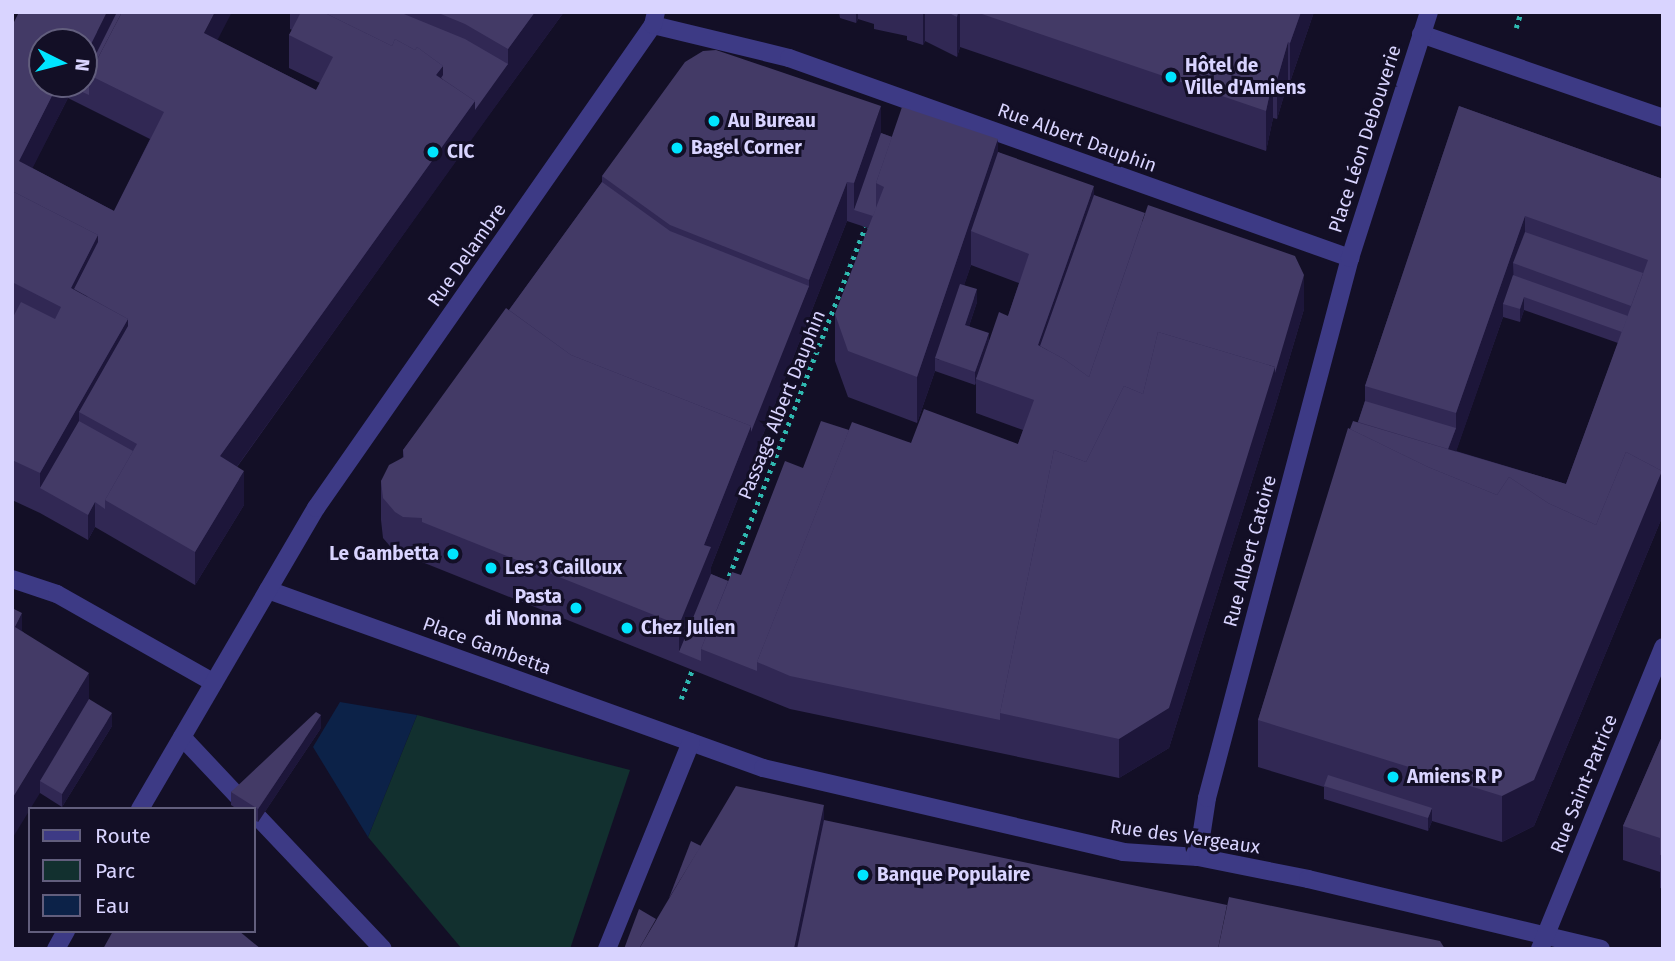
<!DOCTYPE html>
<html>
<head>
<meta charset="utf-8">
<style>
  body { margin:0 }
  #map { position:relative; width:1675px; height:961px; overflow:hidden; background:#130f26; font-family:"Fira Sans",sans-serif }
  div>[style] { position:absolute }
  .green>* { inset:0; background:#12302f }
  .water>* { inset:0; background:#0c2248 }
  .path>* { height:4.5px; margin-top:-2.25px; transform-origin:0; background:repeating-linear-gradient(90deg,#2fb8b0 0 3.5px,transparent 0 8.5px) }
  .minor>* { height:18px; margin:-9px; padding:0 9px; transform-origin:9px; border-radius:9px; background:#3d3a85 }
  .wall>* { inset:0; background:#312854 }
  .shaded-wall>* { inset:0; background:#1d163a }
  .building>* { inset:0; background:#433a66 }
  .dots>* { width:19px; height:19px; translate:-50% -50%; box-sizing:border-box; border:4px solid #130f26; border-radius:50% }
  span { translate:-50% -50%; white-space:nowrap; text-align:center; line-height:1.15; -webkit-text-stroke:6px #130f26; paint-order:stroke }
  .poi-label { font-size:19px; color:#d9d4ff; font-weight:700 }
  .left { translate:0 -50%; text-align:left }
  .right { translate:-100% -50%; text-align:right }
  .street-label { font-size:19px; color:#d9d4ff }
  .frame { position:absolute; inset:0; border:14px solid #d9d4ff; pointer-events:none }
  .legend { position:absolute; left:28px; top:807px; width:228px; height:126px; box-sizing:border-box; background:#130f26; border:2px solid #625e7d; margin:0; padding:9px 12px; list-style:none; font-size:21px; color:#d9d4ff }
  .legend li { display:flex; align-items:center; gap:14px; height:35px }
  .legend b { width:35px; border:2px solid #625e7d }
  .north { position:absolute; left:28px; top:28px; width:70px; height:70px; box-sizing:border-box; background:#130f26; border:2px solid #625e7d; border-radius:50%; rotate:96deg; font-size:19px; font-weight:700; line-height:28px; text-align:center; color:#d9d4ff }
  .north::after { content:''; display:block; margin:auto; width:24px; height:32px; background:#00e5ff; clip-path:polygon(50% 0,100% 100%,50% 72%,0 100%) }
</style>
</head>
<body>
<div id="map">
  <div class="green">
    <div style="clip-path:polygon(417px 715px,630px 770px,570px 949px,462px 949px,368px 837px)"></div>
  </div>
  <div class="water">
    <div style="clip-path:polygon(340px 702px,417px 715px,368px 837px,313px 747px)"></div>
  </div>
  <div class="path">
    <div style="left:1516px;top:28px;width:17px;rotate:-73deg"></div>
    <div style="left:726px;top:584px;width:383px;rotate:-68.7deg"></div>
    <div style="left:681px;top:699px;width:31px;rotate:-69deg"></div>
  </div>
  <div class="minor">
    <div style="left:653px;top:25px;width:140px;rotate:13.6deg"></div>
    <div style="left:789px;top:58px;width:596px;rotate:19.62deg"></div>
    <div style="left:1421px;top:34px;width:256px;rotate:19.1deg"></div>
    <div style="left:12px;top:579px;width:47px;rotate:18.4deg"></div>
    <div style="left:57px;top:594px;width:180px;rotate:29.5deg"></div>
    <div style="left:268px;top:590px;width:526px;rotate:19.78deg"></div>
    <div style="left:763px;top:768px;width:370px;rotate:13.1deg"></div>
    <div style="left:1123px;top:852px;width:75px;rotate:3.8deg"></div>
    <div style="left:1198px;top:857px;width:112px;rotate:11.3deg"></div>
    <div style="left:1308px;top:879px;width:301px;rotate:13.4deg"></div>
    <div style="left:182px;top:737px;width:98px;rotate:46.7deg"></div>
    <div style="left:140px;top:809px;width:349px;rotate:-59.7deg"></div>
    <div style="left:316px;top:508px;width:589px;rotate:-55.1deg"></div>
    <div style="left:653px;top:25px;width:13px;rotate:-77deg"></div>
    <div style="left:254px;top:813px;width:187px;rotate:46.5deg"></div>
    <div style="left:1198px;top:857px;width:60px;rotate:-81.3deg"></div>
    <div style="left:1207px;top:798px;width:559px;rotate:-75.17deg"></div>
    <div style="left:1350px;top:258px;width:258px;rotate:-72.2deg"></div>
    <div style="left:56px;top:949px;width:21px;rotate:-61deg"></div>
    <div style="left:607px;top:949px;width:223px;rotate:-67.9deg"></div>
    <div style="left:1540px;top:949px;width:326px;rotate:-67.8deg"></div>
  </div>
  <div class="wall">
    <div style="clip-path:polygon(evenodd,290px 12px,564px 12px,475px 134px,237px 467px,244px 505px,195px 585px,95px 527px,88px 540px,40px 513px,12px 500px,12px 26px,217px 40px,316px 90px,320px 83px,289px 68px,289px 35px,292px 30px,290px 29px,290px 12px,84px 42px,84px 84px,42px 84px,84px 42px,290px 12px,68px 98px,150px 139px,114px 211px,32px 168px,68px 98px)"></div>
    <div style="clip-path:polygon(839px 12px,1314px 12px,1290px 82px,1288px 82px,1277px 119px,1273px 118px,1266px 151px,960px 47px,957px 57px,925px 41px,923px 45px,907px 40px,907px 36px,874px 29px,874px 24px,858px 19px,856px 23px,840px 18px)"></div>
    <div style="clip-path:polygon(evenodd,1459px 106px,1663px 179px,1663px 515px,1534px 826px,1502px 842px,1432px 821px,1428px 831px,1324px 799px,1324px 787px,1258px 767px,1258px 720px,1350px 429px,1358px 422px,1365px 401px,1365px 386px,1459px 106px,1524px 310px,1618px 343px,1566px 484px,1456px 451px,1503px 317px,1520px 322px,1524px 310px)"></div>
    <div style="clip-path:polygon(evenodd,881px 133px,892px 137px,998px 152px,1094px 195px,1304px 309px,1275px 407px,1169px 748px,1119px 778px,790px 709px,422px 562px,422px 558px,403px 556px,395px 552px,383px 538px,381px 520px,381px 481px,403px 457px,403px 450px,509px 310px,602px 182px,602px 176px,881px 133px,847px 221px,868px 228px,835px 314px,835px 361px,848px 397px,917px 423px,935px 371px,975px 385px,976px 383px,976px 413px,1023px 430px,1018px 444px,911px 443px,849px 430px,803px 468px,741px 575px,728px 581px,711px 574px,711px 567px,847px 221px,881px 133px,971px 265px,1019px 283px,1008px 316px,989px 341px,969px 326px,977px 302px,964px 285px,971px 265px)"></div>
    <div style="clip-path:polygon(22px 631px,89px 699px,112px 726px,62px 807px,40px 793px)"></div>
    <div style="clip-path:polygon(321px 728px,258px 822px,254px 820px,254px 809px,237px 809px,231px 805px,231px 792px)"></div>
    <div style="clip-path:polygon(1663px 734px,1663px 889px,1660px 888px,1660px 872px,1623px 860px,1623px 826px)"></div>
  </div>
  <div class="shaded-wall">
    <div style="clip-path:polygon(107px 12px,124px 12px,92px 76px,89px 75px,89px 81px,84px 92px,78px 90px,78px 84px,84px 84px,84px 58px)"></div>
    <div style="clip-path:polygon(215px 12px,232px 12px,204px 66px,204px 33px)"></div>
    <div style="clip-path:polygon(535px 12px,564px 12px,508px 89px,508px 49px)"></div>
    <div style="clip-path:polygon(856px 12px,858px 12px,858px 19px,856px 23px)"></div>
    <div style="clip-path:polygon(923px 12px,925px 12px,925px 41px,923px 45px)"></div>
    <div style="clip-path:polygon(958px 12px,960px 12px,960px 47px,957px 57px,957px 17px)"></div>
    <div style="clip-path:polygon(1301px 12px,1314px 12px,1290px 82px,1290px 43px)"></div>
    <div style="clip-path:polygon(1288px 42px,1288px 82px,1277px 119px,1277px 80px)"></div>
    <div style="clip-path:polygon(508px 64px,508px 89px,220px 490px,220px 456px,475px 101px)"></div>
    <div style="clip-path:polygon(443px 66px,443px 89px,436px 75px)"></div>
    <div style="clip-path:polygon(1273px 79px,1273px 118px,1266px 151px,1266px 111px)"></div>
    <div style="clip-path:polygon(58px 84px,68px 84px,68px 98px,19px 195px,19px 161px)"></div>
    <div style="clip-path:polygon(881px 106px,881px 146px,854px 210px,854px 223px,854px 183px)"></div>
    <div style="clip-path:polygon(998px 139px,998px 186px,971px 231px,971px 265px,939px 360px,935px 358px,935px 371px,917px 423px,917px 377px)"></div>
    <div style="clip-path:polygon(847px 182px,847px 221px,711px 567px,711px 587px,679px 652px,679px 625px,704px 545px,751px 426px,809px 286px,809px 280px)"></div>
    <div style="clip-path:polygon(1094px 186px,1094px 219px,1045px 358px,1038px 345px)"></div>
    <div style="clip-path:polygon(1525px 216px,1525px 256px,1513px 263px,1514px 288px,1503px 304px,1503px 317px,1456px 452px,1456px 413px)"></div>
    <div style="clip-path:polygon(98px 235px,98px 275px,85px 301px,71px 288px)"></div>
    <div style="clip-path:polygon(1304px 275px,1304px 309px,1275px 407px,1169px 748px,1119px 778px,1119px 739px)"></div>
    <div style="clip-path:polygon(977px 289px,977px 302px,965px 338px,965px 325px)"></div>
    <div style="clip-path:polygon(1524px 297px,1524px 310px,1520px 322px,1520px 309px)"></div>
    <div style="clip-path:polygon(128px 319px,128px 359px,79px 412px,79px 445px,40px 488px,40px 473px)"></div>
    <div style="clip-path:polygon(989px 333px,989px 346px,976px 379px,975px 385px,975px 372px)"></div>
    <div style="clip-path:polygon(1456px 428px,1456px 452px,1443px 463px)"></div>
    <div style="clip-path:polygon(244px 471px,244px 505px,195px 585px,195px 552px)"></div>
    <div style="clip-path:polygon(1662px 471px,1663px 476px,1663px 515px,1534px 826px,1502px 842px,1502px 796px)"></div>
    <div style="clip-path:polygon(95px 502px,95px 527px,88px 540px,88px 515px)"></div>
    <div style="clip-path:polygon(22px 613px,22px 653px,15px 627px)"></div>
    <div style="clip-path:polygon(89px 673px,89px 712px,40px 781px,40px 793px,12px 839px,12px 799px)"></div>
    <div style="clip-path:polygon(112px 713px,112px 726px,62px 807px,62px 794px)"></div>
    <div style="clip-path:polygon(321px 715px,321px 728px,258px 822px,258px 809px)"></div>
    <div style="clip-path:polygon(824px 805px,824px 844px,802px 949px,794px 949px)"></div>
    <div style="clip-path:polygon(1432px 808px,1432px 821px,1428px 831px,1428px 818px)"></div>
  </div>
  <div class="building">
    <div style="clip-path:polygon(19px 12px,107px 12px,84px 58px,84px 42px,42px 42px,42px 84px,58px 84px,19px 161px,114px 211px,164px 112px,89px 75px,122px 12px,215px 12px,204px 33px,316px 90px,333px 57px,289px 35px,301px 12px,323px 12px,392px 46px,395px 39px,415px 50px,417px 47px,443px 66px,436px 75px,475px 101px,220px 456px,244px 471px,195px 552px,105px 500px,137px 444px,79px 412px,128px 326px,128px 319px,74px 289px,98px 242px,98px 235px,12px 191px,12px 26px)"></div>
    <div style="clip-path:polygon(117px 12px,122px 12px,89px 75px,89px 95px,78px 90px,81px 84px,84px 84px,84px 78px)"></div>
    <div style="clip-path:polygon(323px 12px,399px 12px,465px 39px,508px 64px,475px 110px,475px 101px,441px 78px,443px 75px,443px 66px,417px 47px,415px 50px,395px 39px,392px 46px)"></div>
    <div style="clip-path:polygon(436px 12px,535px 12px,508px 49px,465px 24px)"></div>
    <div style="clip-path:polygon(947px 12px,958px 12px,957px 17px)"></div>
    <div style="clip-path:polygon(976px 12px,1301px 12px,1290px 43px,1288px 42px,1277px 80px,1273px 79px,1266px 111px)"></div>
    <div style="clip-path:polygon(716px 50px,881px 106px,854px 183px,847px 182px,809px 280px,670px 225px,602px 176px,685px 62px,703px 51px)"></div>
    <div style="clip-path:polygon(1459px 106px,1663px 179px,1663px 476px,1662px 478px,1662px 471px,1626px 452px,1596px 525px,1548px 503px,1509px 477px,1497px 495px,1428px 467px,1350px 429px,1353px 421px,1566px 484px,1648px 260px,1525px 216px,1456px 413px,1365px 386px)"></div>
    <div style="clip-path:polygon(902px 107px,998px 139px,917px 377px,848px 351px,835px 314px,884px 187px,876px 183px)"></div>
    <div style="clip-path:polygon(881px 133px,892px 137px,876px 183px,876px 209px,873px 216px,854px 210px)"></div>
    <div style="clip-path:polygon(998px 152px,1094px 186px,1038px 345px,1064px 359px,1089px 377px,1148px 205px,1295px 256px,1304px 275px,1275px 373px,1275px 367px,1158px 332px,1143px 394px,1124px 386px,1086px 462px,1054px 450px,1000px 713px,1000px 720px,790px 676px,757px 662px,852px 422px,911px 443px,924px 409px,1018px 444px,1034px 400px,976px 379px,999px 312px,1008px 316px,1029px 254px,971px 231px)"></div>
    <div style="clip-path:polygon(602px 182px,670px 231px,809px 286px,751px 432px,751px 426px,571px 355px,509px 310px)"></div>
    <div style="clip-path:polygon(12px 191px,98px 235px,71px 288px,128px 319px,40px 473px,12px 460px,12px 319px,21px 302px,55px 319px,61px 307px,12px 282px)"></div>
    <div style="clip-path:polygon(1094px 195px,1145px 213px,1089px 377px,1064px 359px,1040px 346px)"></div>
    <div style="clip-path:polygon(1525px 232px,1643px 273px,1631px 306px,1513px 263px)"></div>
    <div style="clip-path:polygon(1513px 275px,1628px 316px,1622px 332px,1524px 297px,1520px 309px,1503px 304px)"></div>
    <div style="clip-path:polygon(960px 284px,977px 289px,965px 325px,989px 333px,975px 372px,935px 358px)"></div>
    <div style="clip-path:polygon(506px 308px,571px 355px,751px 426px,704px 545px,711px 547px,679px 625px,422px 522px,422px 518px,403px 517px,395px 512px,383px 498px,381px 481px,389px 465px,404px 457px,403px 450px)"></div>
    <div style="clip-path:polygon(1158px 332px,1275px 367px,1169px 708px,1119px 739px,1000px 713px,1054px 450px,1086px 462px,1124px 386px,1143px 394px)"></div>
    <div style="clip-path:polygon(1365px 401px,1456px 428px,1448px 449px,1358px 422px)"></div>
    <div style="clip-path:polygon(79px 421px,133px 451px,105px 500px,105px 509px,95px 502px,88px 515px,40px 488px)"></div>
    <div style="clip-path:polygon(821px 421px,849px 430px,757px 662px,757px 671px,701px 649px,732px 572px,741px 575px,785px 461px,803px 468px)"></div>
    <div style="clip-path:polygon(1348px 428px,1428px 467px,1497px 495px,1509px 477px,1548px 503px,1596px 525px,1626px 452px,1662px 471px,1534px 780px,1502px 796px,1258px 720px)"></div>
    <div style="clip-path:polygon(711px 574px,728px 581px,701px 649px,701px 661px,679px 652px)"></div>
    <div style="clip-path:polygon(12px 608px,22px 613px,15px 627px,89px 673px,12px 799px)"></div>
    <div style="clip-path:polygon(89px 699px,112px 713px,62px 794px,40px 781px)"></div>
    <div style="clip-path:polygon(316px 712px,321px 715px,258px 809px,231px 792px)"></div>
    <div style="clip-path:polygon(1663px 734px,1663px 855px,1660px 855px,1660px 838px,1623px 826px)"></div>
    <div style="clip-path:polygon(1328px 775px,1432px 808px,1428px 818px,1324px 786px)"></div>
    <div style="clip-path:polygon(736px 786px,824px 805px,794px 949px,639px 949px)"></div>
    <div style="clip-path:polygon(824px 820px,1227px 905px,1218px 949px,797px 949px)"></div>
    <div style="clip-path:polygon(691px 841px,701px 846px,669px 898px)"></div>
    <div style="clip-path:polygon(1229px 897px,1440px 941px,1445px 949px,1218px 949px)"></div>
    <div style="clip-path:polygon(639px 909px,656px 919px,639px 949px,624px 949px)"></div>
    <div style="clip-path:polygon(113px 931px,239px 931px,261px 949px,103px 949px)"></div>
  </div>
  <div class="dots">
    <div style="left:1171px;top:77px;background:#00e5ff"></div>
    <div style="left:714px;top:121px;background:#00e5ff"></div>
    <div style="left:677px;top:148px;background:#00e5ff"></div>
    <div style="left:433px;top:152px;background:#00e5ff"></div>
    <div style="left:453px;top:554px;background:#00e5ff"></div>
    <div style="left:491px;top:568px;background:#00e5ff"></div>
    <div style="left:576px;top:608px;background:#00e5ff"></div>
    <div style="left:627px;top:628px;background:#00e5ff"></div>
    <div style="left:1393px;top:777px;background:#00e5ff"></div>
    <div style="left:863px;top:875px;background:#00e5ff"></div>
  </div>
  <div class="poi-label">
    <span class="left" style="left:1185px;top:77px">Hôtel de<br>Ville d'Amiens</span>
    <span class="left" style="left:728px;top:121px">Au Bureau</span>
    <span class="left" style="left:691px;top:148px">Bagel Corner</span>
    <span class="left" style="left:447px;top:152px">CIC</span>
    <span class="right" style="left:439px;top:554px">Le Gambetta</span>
    <span class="left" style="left:505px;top:568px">Les 3 Cailloux</span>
    <span class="right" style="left:562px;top:608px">Pasta<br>di Nonna</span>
    <span class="left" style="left:641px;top:628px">Chez Julien</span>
    <span class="left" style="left:1407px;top:777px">Amiens R P</span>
    <span class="left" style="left:877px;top:875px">Banque Populaire</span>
  </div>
  <div class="street-label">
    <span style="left:1077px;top:138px;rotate:20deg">Rue Albert Dauphin</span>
    <span style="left:1365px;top:139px;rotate:-72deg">Place Léon Debouverie</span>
    <span style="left:467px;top:255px;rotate:-55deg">Rue Delambre</span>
    <span style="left:782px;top:405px;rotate:-68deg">Passage Albert Dauphin</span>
    <span style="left:1250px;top:551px;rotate:-75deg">Rue Albert Catoire</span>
    <span style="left:487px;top:646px;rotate:20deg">Place Gambetta</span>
    <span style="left:1584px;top:784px;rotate:-68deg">Rue Saint-Patrice</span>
    <span style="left:1185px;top:837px;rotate:8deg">Rue des Vergeaux</span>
  </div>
  <div class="frame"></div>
  <ul class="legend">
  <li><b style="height:9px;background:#3d3a85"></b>Route</li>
  <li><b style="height:19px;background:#12302f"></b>Parc</li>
  <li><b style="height:19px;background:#0c2248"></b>Eau</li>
  </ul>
  <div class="north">N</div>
</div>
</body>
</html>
